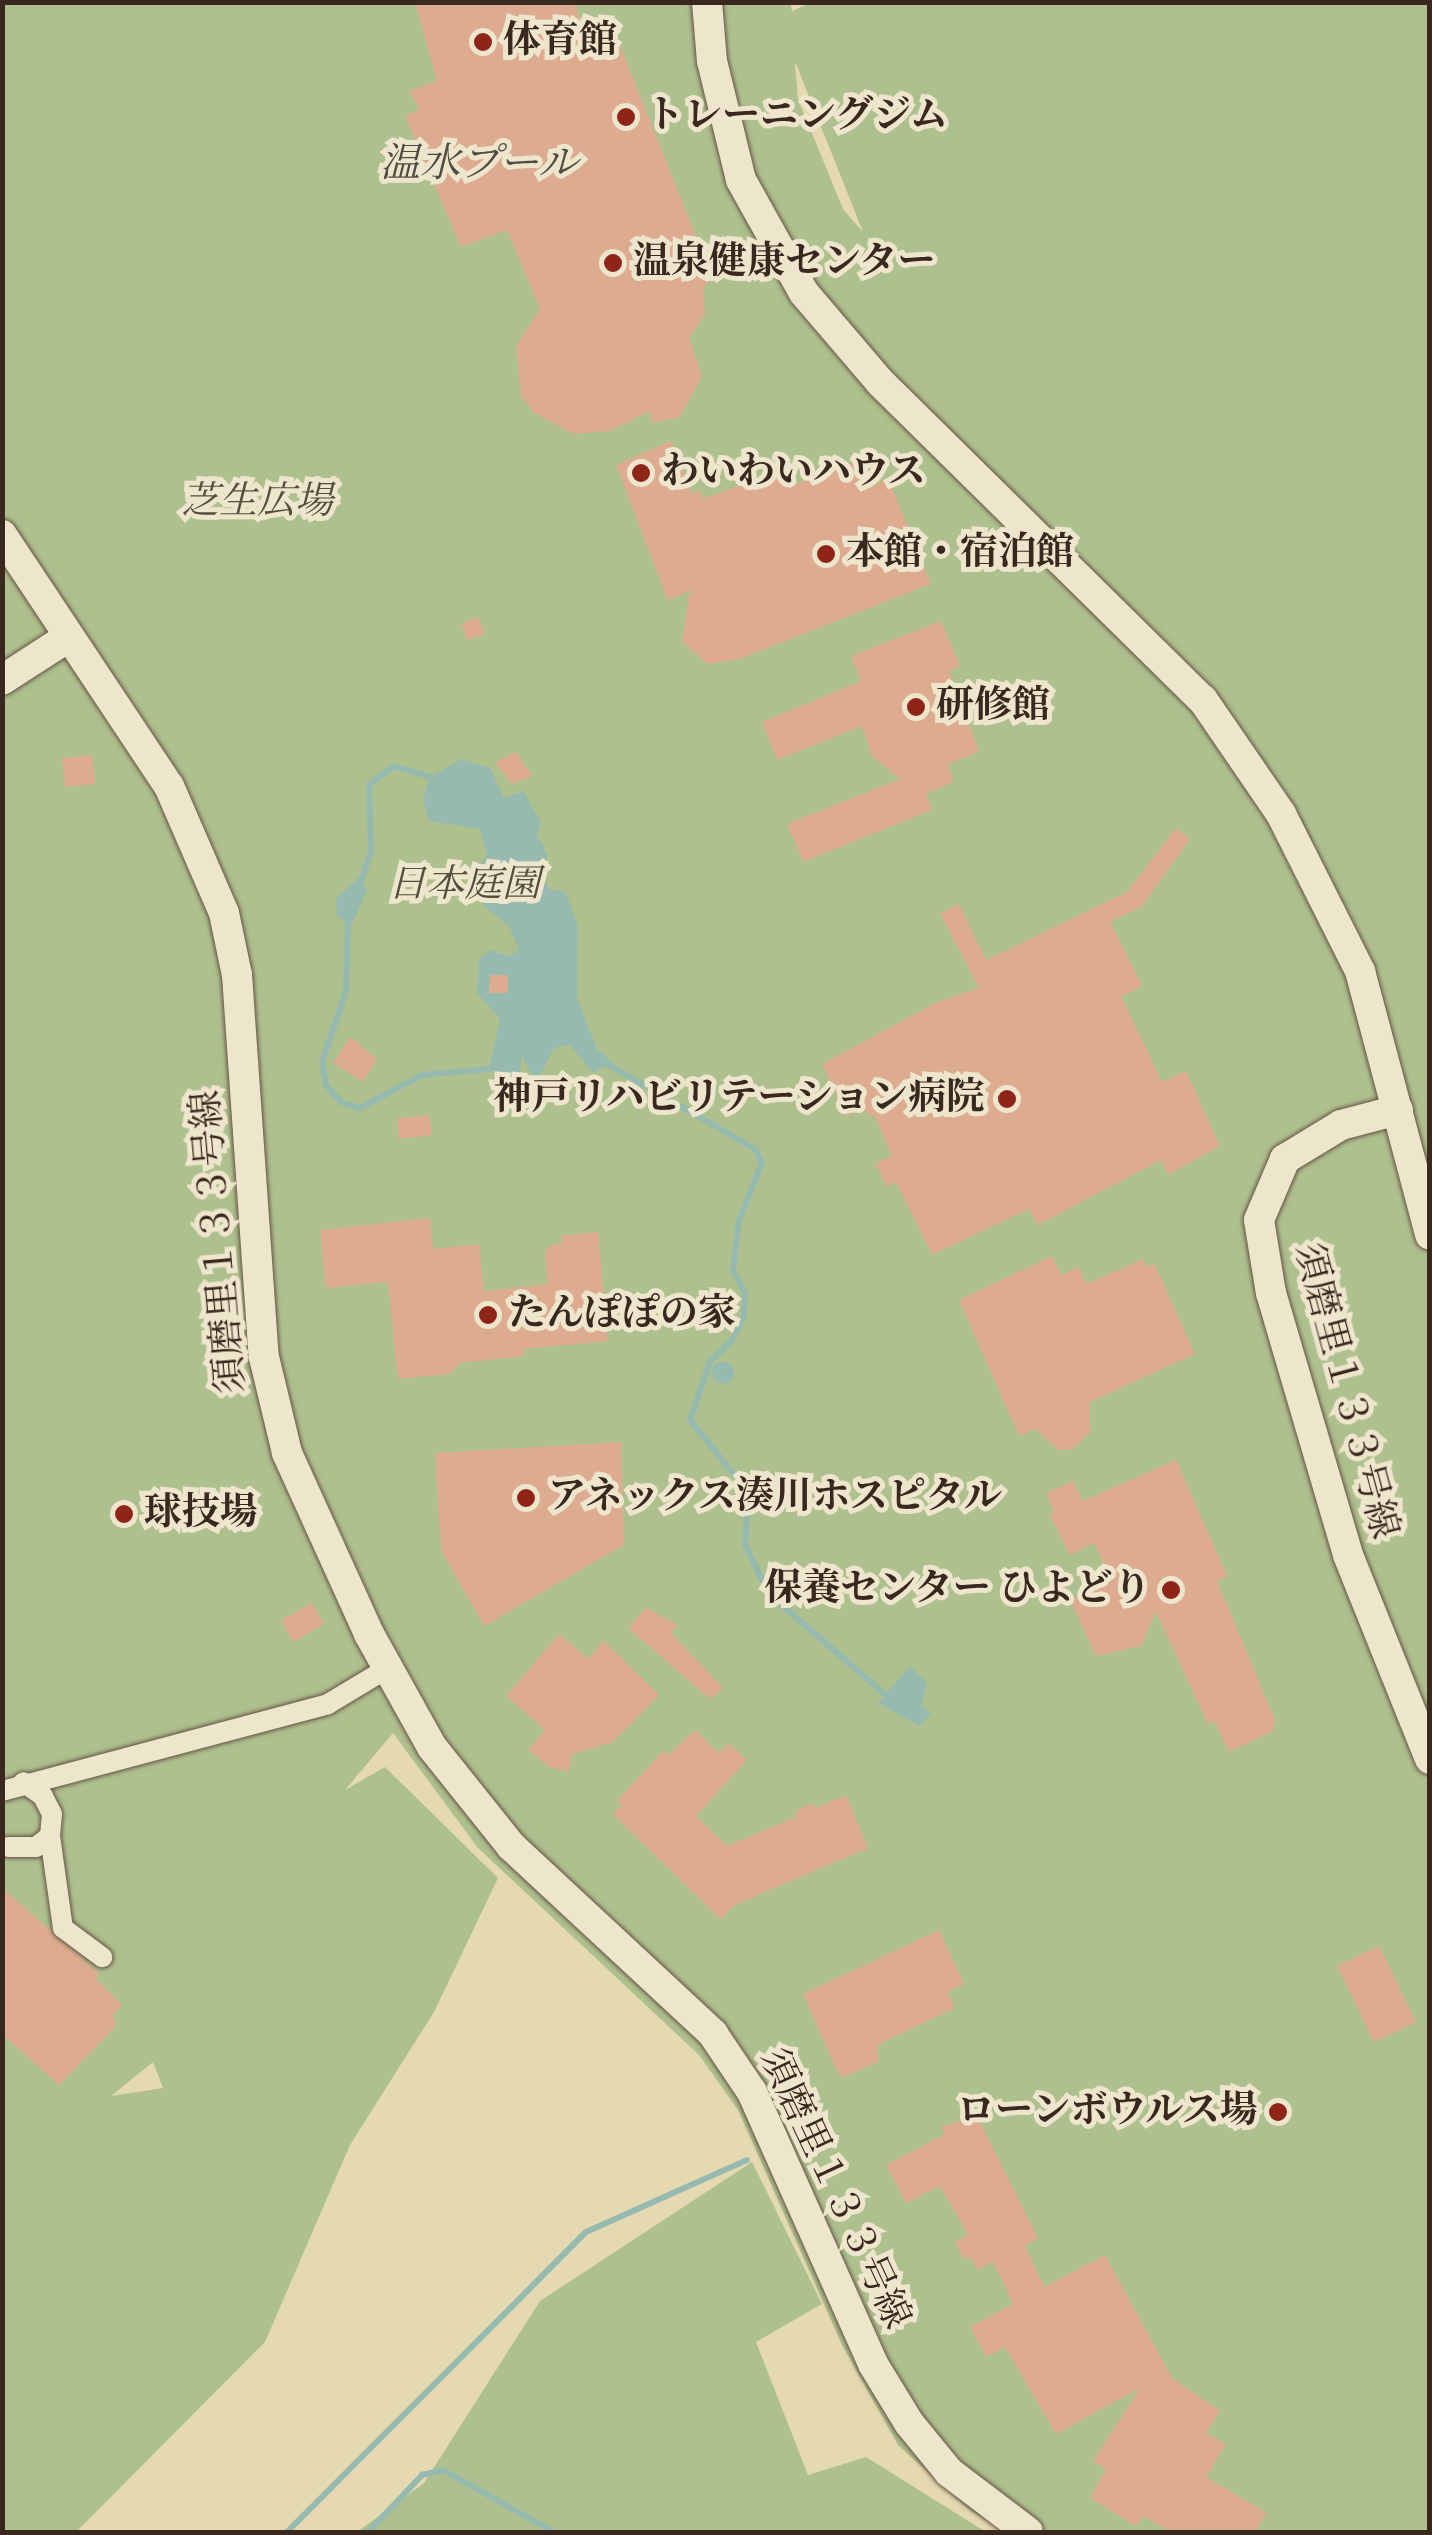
<!DOCTYPE html>
<html>
<head>
<meta charset="utf-8">
<style>
  body { margin:0 }
  #map { position:relative; width:1432px; height:2535px; overflow:hidden; background:#e5d9b1; font-family:"IM FELL DW Pica","Noto Serif JP",serif }
  div>[style] { position:absolute }
  .green>* { inset:0; background:#afc08f }
  .water>* { inset:0; background:#96baaf }
  .round { border-radius:50% }
  .stream>* { height:6px; margin:-3px; padding:0 3px; transform-origin:3px; border-radius:3px; background:#96baaf }
  .building>* { inset:0; background:#ddac90 }
  .roads { filter:drop-shadow(0 0 2px #645443) drop-shadow(0 0 2px #645443) }
  .street>* { height:20px; margin:-10px; padding:0 10px; transform-origin:10px; border-radius:10px; background:#eee6cc }
  .secondary>* { height:30px; margin:-15px; padding:0 15px; transform-origin:15px; border-radius:15px; background:#eee6cc }
  .dots>* { width:28px; height:28px; translate:-50% -50%; box-sizing:border-box; border:5px solid #eee6cc; border-radius:50% }
  span { translate:-50% -50%; white-space:nowrap; text-align:center; line-height:1.15; -webkit-text-stroke:10px #eee6cc; paint-order:stroke }
  .poi-label { font-size:38px; color:#39281e; font-weight:700 }
  .left { translate:0 -50%; text-align:left }
  .right { translate:-100% -50%; text-align:right }
  .park-label { font-size:38px; color:#564e3a; font-style:italic }
  .street-label { font-size:38px; color:#39281e }
  .water-label { font-size:40px; color:#504c42; font-style:italic }
  .frame { position:absolute; inset:0; border:5px solid #39281e; pointer-events:none }
</style>
</head>
<body>
<div id="map">
  <div class="green">
    <div style="clip-path:polygon(evenodd,790px 2px,792px 11px,813px 2px,1429px 3px,1429px 2532px,1007px 2532px,969px 2510px,898px 2445px,842px 2345px,738px 2110px,699px 2055px,478px 1848px,393px 1733px,345px 1790px,385px 1767px,498px 1878px,434px 2012px,350px 2145px,265px 2342px,76px 2532px,3px 2532px,3px 3px,790px 2px,795px 64px,796px 64px,863px 232px,843px 209px,798px 99px,795px 64px,790px 2px,153px 2062px,163px 2088px,111px 2096px,153px 2062px)"></div>
    <div style="clip-path:polygon(752px 2162px,822px 2304px,756px 2342px,808px 2475px,866px 2457px,986px 2532px,357px 2532px,424px 2483px,540px 2301px)"></div>
  </div>
  <div class="water">
    <div style="clip-path:polygon(462px 759px,490px 768px,504px 798px,523px 791px,541px 822px,537px 834px,548px 856px,538px 867px,550px 890px,564px 891px,569px 901px,578px 927px,577px 998px,597px 1049px,612px 1062px,593px 1073px,570px 1045px,554px 1048px,536px 1084px,522px 1056px,518px 1081px,489px 1069px,500px 1019px,477px 993px,479px 959px,490px 950px,509px 956px,519px 950px,509px 926px,483px 905px,469px 880px,487px 855px,480px 829px,429px 821px,423px 799px,430px 777px)"></div>
    <div style="clip-path:polygon(359px 877px,367px 890px,351px 927px,337px 916px,336px 899px)"></div>
    <div class="round" style="left:712px;top:1362px;width:22px;height:22px"></div>
    <div style="clip-path:polygon(910px 1666px,927px 1683px,921px 1706px,931px 1713px,920px 1726px,878px 1703px)"></div>
  </div>
  <div class="stream">
    <div style="left:361px;top:881px;width:31px;rotate:-71deg"></div>
    <div style="left:371px;top:852px;width:67px;rotate:-91.7deg"></div>
    <div style="left:369px;top:785px;width:31px;rotate:-37deg"></div>
    <div style="left:394px;top:766px;width:38px;rotate:17deg"></div>
    <div style="left:348px;top:921px;width:70px;rotate:91.6deg"></div>
    <div style="left:346px;top:991px;width:75px;rotate:108.7deg"></div>
    <div style="left:322px;top:1062px;width:23px;rotate:80deg"></div>
    <div style="left:326px;top:1085px;width:23px;rotate:49deg"></div>
    <div style="left:341px;top:1102px;width:20px;rotate:18deg"></div>
    <div style="left:360px;top:1108px;width:70px;rotate:-28deg"></div>
    <div style="left:422px;top:1075px;width:67px;rotate:-5.1deg"></div>
    <div style="left:609px;top:1065px;width:168px;rotate:29.9deg"></div>
    <div style="left:755px;top:1149px;width:15px;rotate:62deg"></div>
    <div style="left:762px;top:1162px;width:63px;rotate:111.3deg"></div>
    <div style="left:739px;top:1221px;width:49px;rotate:97deg"></div>
    <div style="left:733px;top:1270px;width:27px;rotate:63deg"></div>
    <div style="left:745px;top:1294px;width:21px;rotate:93deg"></div>
    <div style="left:744px;top:1315px;width:26px;rotate:115deg"></div>
    <div style="left:733px;top:1339px;width:33px;rotate:135deg"></div>
    <div style="left:710px;top:1362px;width:61px;rotate:109deg"></div>
    <div style="left:690px;top:1420px;width:92px;rotate:51.1deg"></div>
    <div style="left:748px;top:1492px;width:53px;rotate:93.2deg"></div>
    <div style="left:745px;top:1545px;width:55px;rotate:63.9deg"></div>
    <div style="left:769px;top:1594px;width:157px;rotate:40.9deg"></div>
    <div style="left:287px;top:2532px;width:424px;rotate:-45.1deg"></div>
    <div style="left:586px;top:2232px;width:176px;rotate:-24.1deg"></div>
    <div style="left:368px;top:2532px;width:79px;rotate:-46.5deg"></div>
    <div style="left:422px;top:2475px;width:22px;rotate:-13deg"></div>
    <div style="left:443px;top:2470px;width:127px;rotate:29.2deg"></div>
  </div>
  <div class="building">
    <div style="clip-path:polygon(415px 2px,575px 2px,587px 45px,615px 33px,713px 279px,703px 287px,705px 314px,689px 338px,702px 376px,680px 417px,652px 423px,650px 411px,610px 431px,573px 434px,534px 413px,521px 395px,516px 346px,540px 309px,507px 230px,461px 247px,405px 116px,420px 109px,409px 91px,437px 81px)"></div>
    <div style="clip-path:polygon(671px 441px,692px 493px,699px 490px,703px 499px,786px 468px,793px 485px,857px 461px,869px 489px,888px 478px,931px 584px,740px 659px,707px 664px,682px 641px,690px 590px,668px 601px,616px 465px)"></div>
    <div style="clip-path:polygon(478px 617px,485px 633px,468px 640px,461px 624px)"></div>
    <div style="clip-path:polygon(941px 621px,960px 666px,949px 671px,979px 752px,948px 764px,953px 782px,926px 794px,932px 810px,803px 862px,787px 824px,900px 779px,872px 756px,862px 726px,777px 760px,762px 722px,861px 681px,851px 656px)"></div>
    <div style="clip-path:polygon(516px 752px,532px 776px,512px 784px,495px 762px)"></div>
    <div style="clip-path:polygon(92px 755px,95px 784px,65px 787px,62px 758px)"></div>
    <div style="clip-path:polygon(1176px 828px,1190px 839px,1142px 906px,1110px 922px,1142px 986px,1121px 996px,1162px 1082px,1186px 1071px,1220px 1146px,1168px 1175px,1161px 1160px,1038px 1225px,1029px 1209px,932px 1255px,896px 1182px,887px 1187px,875px 1163px,892px 1156px,874px 1114px,868px 1116px,864px 1107px,847px 1116px,822px 1064px,935px 1003px,979px 988px,940px 913px,959px 904px,986px 960px,1127px 892px)"></div>
    <div style="clip-path:polygon(490px 975px,508px 975px,508px 993px,489px 993px)"></div>
    <div style="clip-path:polygon(350px 1037px,377px 1059px,363px 1082px,333px 1063px)"></div>
    <div style="clip-path:polygon(429px 1115px,432px 1135px,399px 1139px,397px 1118px)"></div>
    <div style="clip-path:polygon(430px 1218px,433px 1249px,479px 1244px,484px 1291px,548px 1284px,545px 1252px,551px 1245px,562px 1244px,561px 1236px,598px 1232px,608px 1341px,524px 1349px,524px 1356px,459px 1363px,450px 1374px,398px 1379px,388px 1282px,326px 1288px,320px 1230px)"></div>
    <div style="clip-path:polygon(1052px 1256px,1061px 1275px,1079px 1267px,1086px 1284px,1143px 1259px,1146px 1267px,1154px 1263px,1195px 1354px,1090px 1402px,1090px 1432px,1073px 1449px,1058px 1450px,1035px 1429px,1019px 1436px,959px 1300px)"></div>
    <div style="clip-path:polygon(621px 1442px,624px 1545px,484px 1626px,441px 1550px,435px 1453px)"></div>
    <div style="clip-path:polygon(1176px 1460px,1227px 1576px,1217px 1581px,1275px 1720px,1273px 1731px,1229px 1752px,1214px 1721px,1208px 1724px,1156px 1612px,1141px 1646px,1096px 1656px,1070px 1600px,1112px 1581px,1094px 1543px,1070px 1555px,1049px 1514px,1054px 1512px,1046px 1493px,1073px 1481px,1083px 1501px)"></div>
    <div style="clip-path:polygon(312px 1603px,324px 1624px,293px 1642px,281px 1620px)"></div>
    <div style="clip-path:polygon(646px 1608px,678px 1625px,671px 1633px,723px 1688px,710px 1699px,628px 1628px)"></div>
    <div style="clip-path:polygon(559px 1634px,588px 1659px,604px 1641px,659px 1695px,613px 1742px,572px 1754px,569px 1771px,551px 1768px,528px 1750px,545px 1730px,506px 1696px)"></div>
    <div style="clip-path:polygon(695px 1730px,719px 1753px,729px 1743px,747px 1760px,696px 1816px,727px 1846px,798px 1816px,795px 1811px,813px 1803px,816px 1808px,846px 1795px,868px 1848px,733px 1906px,721px 1920px,613px 1814px,622px 1806px,617px 1801px,664px 1750px,667px 1756px)"></div>
    <div style="clip-path:polygon(2px 1888px,100px 1974px,96px 1979px,122px 2005px,113px 2015px,116px 2026px,59px 2085px,2px 2034px)"></div>
    <div style="clip-path:polygon(939px 1930px,964px 1984px,947px 1992px,955px 2008px,877px 2045px,879px 2061px,844px 2077px,838px 2073px,803px 1994px)"></div>
    <div style="clip-path:polygon(1379px 1946px,1416px 2022px,1374px 2042px,1337px 1966px)"></div>
    <div style="clip-path:polygon(977px 2116px,1038px 2238px,1025px 2246px,1044px 2287px,1105px 2255px,1172px 2378px,1220px 2411px,1206px 2433px,1226px 2444px,1206px 2477px,1267px 2513px,1255px 2532px,1171px 2532px,1143px 2516px,1136px 2526px,1090px 2498px,1106px 2469px,1093px 2461px,1140px 2388px,1056px 2434px,1005px 2347px,986px 2357px,970px 2327px,1013px 2304px,993px 2262px,978px 2270px,970px 2257px,964px 2259px,955px 2242px,968px 2235px,940px 2186px,906px 2203px,886px 2165px,945px 2134px,941px 2127px)"></div>
  </div>
  <div class="roads">
    <div class="street">
      <div style="left:2px;top:1791px;width:337px;rotate:-14.9deg"></div>
      <div style="left:328px;top:1704px;width:70px;rotate:-31deg"></div>
      <div style="left:50px;top:1836px;width:93px;rotate:82deg"></div>
      <div style="left:63px;top:1928px;width:49px;rotate:36.6deg"></div>
      <div style="left:8px;top:1847px;width:28px"></div>
      <div style="left:36px;top:1847px;width:18px;rotate:-38deg"></div>
      <div style="left:50px;top:1836px;width:22px;rotate:-85deg"></div>
      <div style="left:52px;top:1814px;width:20px;rotate:-117deg"></div>
      <div style="left:43px;top:1796px;width:24px;rotate:-145deg"></div>
    </div>
    <div class="secondary">
      <div style="left:707px;top:2px;width:59px;rotate:85.2deg"></div>
      <div style="left:712px;top:61px;width:122px;rotate:76.3deg"></div>
      <div style="left:741px;top:180px;width:129px;rotate:60.9deg"></div>
      <div style="left:804px;top:293px;width:117px;rotate:49.5deg"></div>
      <div style="left:880px;top:382px;width:453px;rotate:44.6deg"></div>
      <div style="left:1203px;top:700px;width:138px;rotate:55.6deg"></div>
      <div style="left:1281px;top:814px;width:176px;rotate:63.3deg"></div>
      <div style="left:1360px;top:971px;width:273px;rotate:75.1deg"></div>
      <div style="left:2px;top:535px;width:301px;rotate:56.4deg"></div>
      <div style="left:169px;top:786px;width:138px;rotate:66.6deg"></div>
      <div style="left:224px;top:913px;width:63px;rotate:78.2deg"></div>
      <div style="left:237px;top:975px;width:383px;rotate:86deg"></div>
      <div style="left:264px;top:1357px;width:99px;rotate:76.5deg"></div>
      <div style="left:287px;top:1453px;width:199px;rotate:65.6deg"></div>
      <div style="left:369px;top:1634px;width:129px;rotate:60.9deg"></div>
      <div style="left:432px;top:1747px;width:127px;rotate:51.4deg"></div>
      <div style="left:511px;top:1846px;width:276px;rotate:42.9deg"></div>
      <div style="left:713px;top:2034px;width:70px;rotate:56.1deg"></div>
      <div style="left:752px;top:2092px;width:298px;rotate:66deg"></div>
      <div style="left:873px;top:2364px;width:69px;rotate:58.6deg"></div>
      <div style="left:909px;top:2423px;width:63px;rotate:50.8deg"></div>
      <div style="left:949px;top:2472px;width:99px;rotate:37.2deg"></div>
      <div style="left:2px;top:680px;width:77px;rotate:-32.9deg"></div>
      <div style="left:1398px;top:1110px;width:59px;rotate:165.3deg"></div>
      <div style="left:1341px;top:1125px;width:66px;rotate:148.7deg"></div>
      <div style="left:1285px;top:1159px;width:66px;rotate:113.1deg"></div>
      <div style="left:1259px;top:1220px;width:74px;rotate:80.7deg"></div>
      <div style="left:1271px;top:1293px;width:273px;rotate:73.6deg"></div>
      <div style="left:1348px;top:1555px;width:220px;rotate:68.1deg"></div>
    </div>
  </div>
  <div class="dots">
    <div style="left:483px;top:42px;background:#8f2418"></div>
    <div style="left:626px;top:117px;background:#8f2418"></div>
    <div style="left:613px;top:263px;background:#8f2418"></div>
    <div style="left:641px;top:473px;background:#8f2418"></div>
    <div style="left:826px;top:554px;background:#8f2418"></div>
    <div style="left:916px;top:707px;background:#8f2418"></div>
    <div style="left:1007px;top:1099px;background:#8f2418"></div>
    <div style="left:488px;top:1315px;background:#8f2418"></div>
    <div style="left:526px;top:1498px;background:#8f2418"></div>
    <div style="left:124px;top:1514px;background:#8f2418"></div>
    <div style="left:1171px;top:1590px;background:#8f2418"></div>
    <div style="left:1278px;top:2112px;background:#8f2418"></div>
  </div>
  <div class="poi-label">
    <span class="left" style="left:503px;top:42px">体育館</span>
    <span class="left" style="left:646px;top:117px">トレーニングジム</span>
    <span class="left" style="left:633px;top:263px">温泉健康センター</span>
    <span class="left" style="left:661px;top:473px">わいわいハウス</span>
    <span class="left" style="left:846px;top:554px">本館・宿泊館</span>
    <span class="left" style="left:936px;top:707px">研修館</span>
    <span class="right" style="left:984px;top:1099px">神戸リハビリテーション病院</span>
    <span class="left" style="left:508px;top:1315px">たんぽぽの家</span>
    <span class="left" style="left:548px;top:1498px">アネックス湊川ホスピタル</span>
    <span class="left" style="left:144px;top:1514px">球技場</span>
    <span class="right" style="left:1151px;top:1590px">保養センター ひよどり</span>
    <span class="right" style="left:1258px;top:2112px">ローンボウルス場</span>
  </div>
  <div class="park-label">
    <span style="left:257px;top:503px">芝生広場</span>
    <span style="left:464px;top:886px">日本庭園</span>
  </div>
  <div class="street-label">
    <span style="left:220px;top:1242px;rotate:-95deg">須磨里１３３号線</span>
    <span style="left:1345px;top:1391px;rotate:75deg">須磨里１３３号線</span>
    <span style="left:834px;top:2189px;rotate:65deg">須磨里１３３号線</span>
  </div>
  <div class="water-label">
    <span style="left:479px;top:165px">温水プール</span>
  </div>
  <div class="frame"></div>
</div>
</body>
</html>
